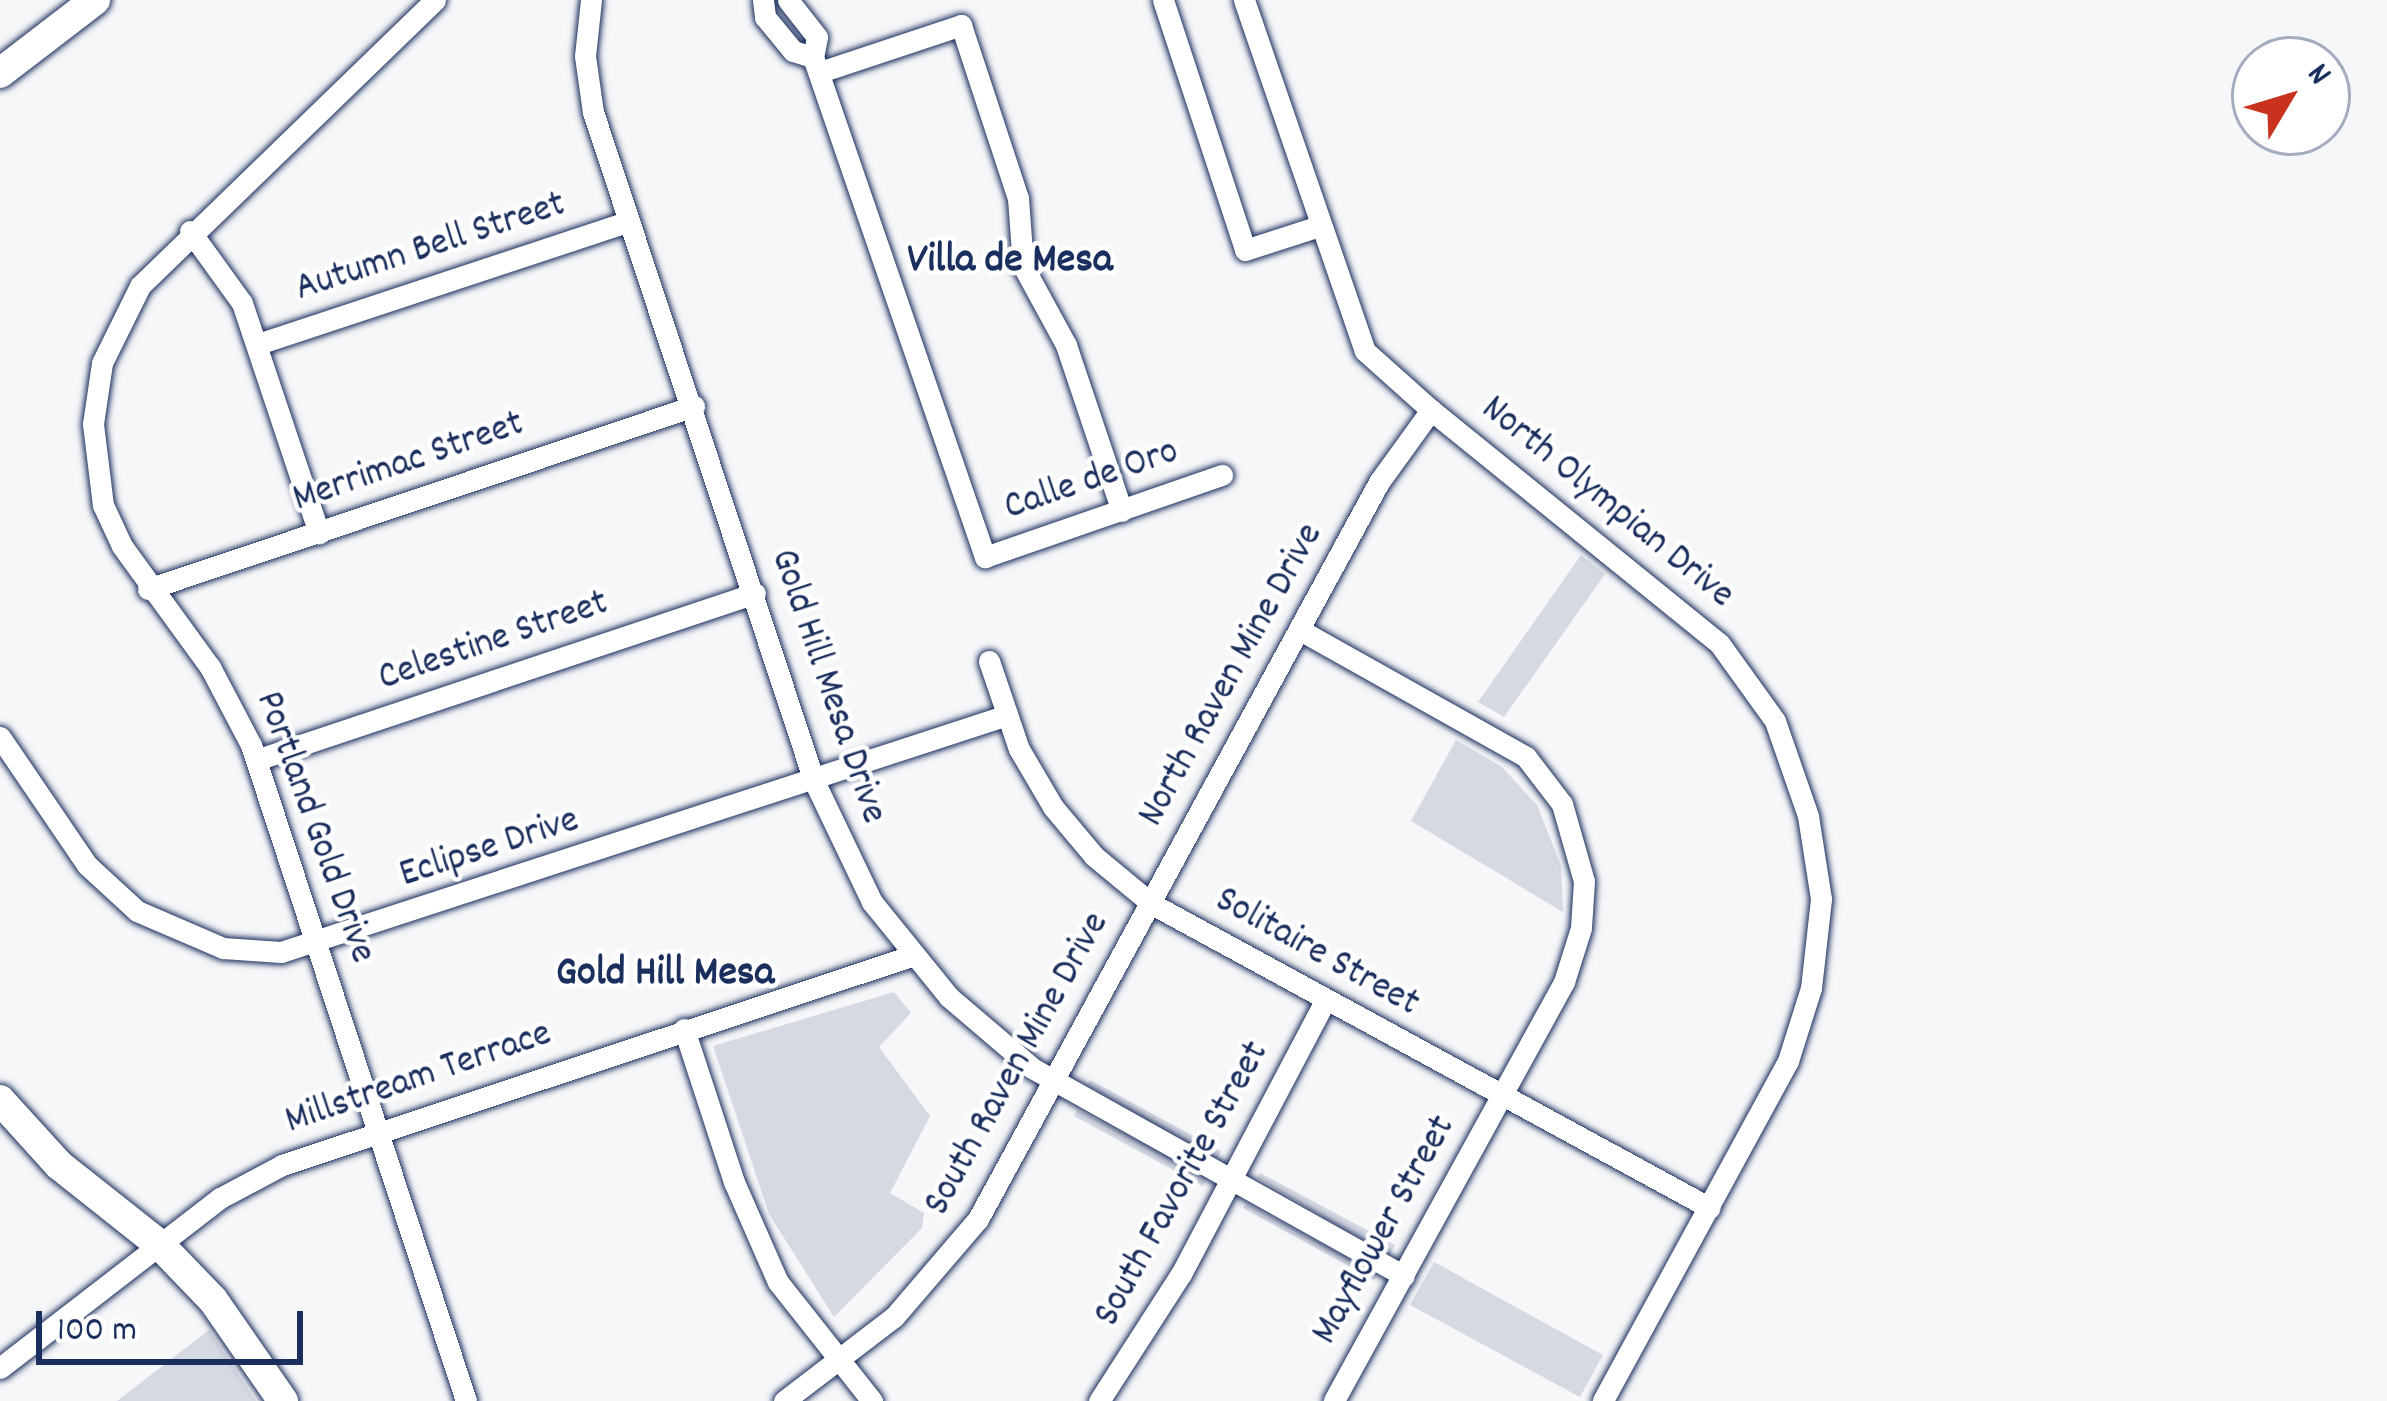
<!DOCTYPE html>
<html>
<head>
<meta charset="utf-8">
<style>
  body { margin:0 }
  #map { position:relative; width:2387px; height:1401px; overflow:hidden; background:#f6f7f9; font-family:Dekko,sans-serif }
  div>[style] { position:absolute }
  .green>* { inset:0; background:#d6d9e2 }
  .roads { filter:drop-shadow(0 0 3px #1b2f5e) drop-shadow(0 0 3px #1b2f5e) }
  .street>* { height:21px; margin:-10.5px; padding:0 10.5px; transform-origin:10.5px; border-radius:10.5px; background:#fff }
  .secondary>* { height:30px; margin:-15px; padding:0 15px; transform-origin:15px; border-radius:15px; background:#fff }
  span { translate:-50% -50%; white-space:nowrap; text-align:center; line-height:1.15; -webkit-text-stroke:9px #fff; paint-order:stroke }
  .street-label { font-size:39px; color:#1b2f5e }
  .neighbourhood-label { font-size:42px; color:#1b2f5e; font-weight:700 }
  .north { position:absolute; left:2231px; top:36px; width:120px; height:120px; box-sizing:border-box; background:#fff; border:3px solid #a4acbf; border-radius:50%; rotate:52deg; font-size:33px; font-weight:700; line-height:48px; text-align:center; color:#1b2f5e }
  .north::after { content:''; display:block; margin:auto; width:42px; height:54px; background:#c8321e; clip-path:polygon(50% 0,100% 100%,50% 72%,0 100%) }
  .scale { position:absolute; left:36px; top:1311px; width:267px; height:54px; box-sizing:border-box; border:6px solid #1b2f5e; border-top:0; padding-left:15px; font-size:36px; line-height:42px; white-space:nowrap; color:#1b2f5e; -webkit-text-stroke:9px #fff; paint-order:stroke }
</style>
</head>
<body>
<div id="map">
  <div class="green">
    <div style="clip-path:polygon(1581px 555px,1605px 574px,1504px 717px,1478px 702px)"></div>
    <div style="clip-path:polygon(1456px 740px,1502px 767px,1537px 805px,1561px 866px,1563px 912px,1411px 821px)"></div>
    <div style="clip-path:polygon(894px 992px,911px 1013px,879px 1047px,930px 1116px,890px 1193px,924px 1213px,922px 1228px,834px 1317px,769px 1214px,713px 1046px)"></div>
    <div style="clip-path:polygon(1090px 1080px,1221px 1151px,1216px 1161px,1087px 1085px)"></div>
    <div style="clip-path:polygon(1077px 1110px,1208px 1176px,1203px 1186px,1074px 1116px)"></div>
    <div style="clip-path:polygon(1260px 1173px,1395px 1245px,1389px 1256px,1258px 1178px)"></div>
    <div style="clip-path:polygon(1246px 1203px,1365px 1267px,1380px 1270px,1374px 1280px,1243px 1208px)"></div>
    <div style="clip-path:polygon(1434px 1262px,1603px 1355px,1580px 1397px,1410px 1305px)"></div>
    <div style="clip-path:polygon(209px 1330px,256px 1401px,117px 1401px)"></div>
  </div>
  <div class="roads">
    <div class="street">
      <div style="left:435px;top:0;width:411px;rotate:135.9deg"></div>
      <div style="left:140px;top:286px;width:86px;rotate:116.3deg"></div>
      <div style="left:102px;top:363px;width:62px;rotate:98.4deg"></div>
      <div style="left:93px;top:424px;width:82px;rotate:83deg"></div>
      <div style="left:103px;top:505px;width:45px;rotate:65.1deg"></div>
      <div style="left:122px;top:546px;width:150px;rotate:54deg"></div>
      <div style="left:210px;top:667px;width:88px;rotate:62.3deg"></div>
      <div style="left:251px;top:745px;width:690px;rotate:71.85deg"></div>
      <div style="left:591px;top:0;width:56px;rotate:96.1deg"></div>
      <div style="left:585px;top:56px;width:57px;rotate:81.9deg"></div>
      <div style="left:593px;top:112px;width:705px;rotate:71.72deg"></div>
      <div style="left:814px;top:781px;width:134px;rotate:64.4deg"></div>
      <div style="left:872px;top:902px;width:122px;rotate:51deg"></div>
      <div style="left:949px;top:997px;width:109px;rotate:40.5deg"></div>
      <div style="left:1032px;top:1068px;width:426px;rotate:29.2deg"></div>
      <div style="left:763px;top:0;width:17px;rotate:83deg"></div>
      <div style="left:765px;top:17px;width:44px;rotate:50.5deg"></div>
      <div style="left:793px;top:51px;width:21px;rotate:17deg"></div>
      <div style="left:788px;top:0;width:47px;rotate:51.9deg"></div>
      <div style="left:817px;top:37px;width:20px;rotate:101deg"></div>
      <div style="left:813px;top:57px;width:529px;rotate:71.02deg"></div>
      <div style="left:985px;top:557px;width:251px;rotate:-19.1deg"></div>
      <div style="left:1163px;top:0;width:263px;rotate:71.8deg"></div>
      <div style="left:1245px;top:250px;width:78px;rotate:-18deg"></div>
      <div style="left:1244px;top:0;width:371px;rotate:71deg"></div>
      <div style="left:1365px;top:351px;width:89px;rotate:41.8deg"></div>
      <div style="left:820px;top:72px;width:149px;rotate:-18.4deg"></div>
      <div style="left:961px;top:25px;width:182px;rotate:71.8deg"></div>
      <div style="left:1018px;top:198px;width:68px;rotate:85.8deg"></div>
      <div style="left:1023px;top:266px;width:90px;rotate:61.4deg"></div>
      <div style="left:1066px;top:345px;width:175px;rotate:71.4deg"></div>
      <div style="left:190px;top:231px;width:89px;rotate:54.2deg"></div>
      <div style="left:242px;top:303px;width:243px;rotate:71.5deg"></div>
      <div style="left:258px;top:344px;width:389px;rotate:-18.3deg"></div>
      <div style="left:148px;top:589px;width:576px;rotate:-18.53deg"></div>
      <div style="left:1300px;top:630px;width:259px;rotate:29.3deg"></div>
      <div style="left:1526px;top:757px;width:59px;rotate:52.5deg"></div>
      <div style="left:1562px;top:804px;width:80px;rotate:74.1deg"></div>
      <div style="left:1584px;top:881px;width:47px;rotate:93.7deg"></div>
      <div style="left:1581px;top:928px;width:57px;rotate:107.5deg"></div>
      <div style="left:1564px;top:982px;width:478px;rotate:118.8deg"></div>
      <div style="left:989px;top:661px;width:93px;rotate:71.2deg"></div>
      <div style="left:1019px;top:749px;width:67px;rotate:59.6deg"></div>
      <div style="left:1053px;top:807px;width:64px;rotate:50.1deg"></div>
      <div style="left:1094px;top:856px;width:75px;rotate:39.6deg"></div>
      <div style="left:1152px;top:904px;width:635px;rotate:28.58deg"></div>
      <div style="left:0;top:737px;width:155px;rotate:55.8deg"></div>
      <div style="left:87px;top:865px;width:68px;rotate:42.6deg"></div>
      <div style="left:137px;top:911px;width:94px;rotate:23.3deg"></div>
      <div style="left:223px;top:948px;width:58px;rotate:3.9deg"></div>
      <div style="left:281px;top:952px;width:764px;rotate:-18.08deg"></div>
      <div style="left:256px;top:760px;width:526px;rotate:-18.5deg"></div>
      <div style="left:684px;top:1029px;width:161px;rotate:71.9deg"></div>
      <div style="left:734px;top:1182px;width:109px;rotate:66.3deg"></div>
      <div style="left:778px;top:1282px;width:152px;rotate:51.7deg"></div>
      <div style="left:0;top:1368px;width:278px;rotate:-37.7deg"></div>
      <div style="left:220px;top:1198px;width:70px;rotate:-28deg"></div>
      <div style="left:282px;top:1165px;width:663px;rotate:-18.38deg"></div>
      <div style="left:784px;top:1401px;width:138px;rotate:-37.4deg"></div>
      <div style="left:894px;top:1317px;width:129px;rotate:-49.4deg"></div>
      <div style="left:978px;top:1219px;width:839px;rotate:-61.45deg"></div>
      <div style="left:1379px;top:482px;width:89px;rotate:-54.2deg"></div>
      <div style="left:1431px;top:410px;width:370px;rotate:39deg"></div>
      <div style="left:1719px;top:643px;width:96px;rotate:54.3deg"></div>
      <div style="left:1775px;top:721px;width:101px;rotate:70.8deg"></div>
      <div style="left:1808px;top:816px;width:84px;rotate:81.1deg"></div>
      <div style="left:1821px;top:899px;width:90px;rotate:96.4deg"></div>
      <div style="left:1811px;top:988px;width:77px;rotate:107.5deg"></div>
      <div style="left:1788px;top:1061px;width:387px;rotate:118.6deg"></div>
      <div style="left:1099px;top:1401px;width:151px;rotate:-57.2deg"></div>
      <div style="left:1181px;top:1274px;width:309px;rotate:-62.2deg"></div>
    </div>
    <div class="secondary">
      <div style="left:0;top:73px;width:120px;rotate:-37.5deg"></div>
      <div style="left:0;top:1100px;width:88px;rotate:47.8deg"></div>
      <div style="left:59px;top:1165px;width:129px;rotate:38.4deg"></div>
      <div style="left:160px;top:1245px;width:76px;rotate:46.1deg"></div>
      <div style="left:213px;top:1300px;width:123px;rotate:55.3deg"></div>
    </div>
  </div>
  <div class="street-label">
    <span style="left:431px;top:249px;rotate:-18deg">Autumn Bell Street</span>
    <span style="left:409px;top:464px;rotate:-19deg">Merrimac Street</span>
    <span style="left:1092px;top:482px;rotate:-19deg">Calle de Oro</span>
    <span style="left:1606px;top:504px;rotate:39deg">North Olympian Drive</span>
    <span style="left:494px;top:643px;rotate:-19deg">Celestine Street</span>
    <span style="left:1233px;top:676px;rotate:-61deg">North Raven Mine Drive</span>
    <span style="left:826px;top:687px;rotate:71deg">Gold Hill Mesa Drive</span>
    <span style="left:313px;top:828px;rotate:70deg">Portland Gold Drive</span>
    <span style="left:490px;top:850px;rotate:-18deg">Eclipse Drive</span>
    <span style="left:1316px;top:954px;rotate:29deg">Solitaire Street</span>
    <span style="left:1019px;top:1065px;rotate:-61deg">South Raven Mine Drive</span>
    <span style="left:419px;top:1080px;rotate:-19deg">Millstream Terrace</span>
    <span style="left:1184px;top:1185px;rotate:-61deg">South Favorite Street</span>
    <span style="left:1386px;top:1231px;rotate:-61deg">Mayflower Street</span>
  </div>
  <div class="neighbourhood-label">
    <span style="left:1010px;top:262px">Villa de Mesa</span>
    <span style="left:665px;top:975px">Gold Hill Mesa</span>
  </div>
  <div class="north">N</div>
  <div class="scale">100 m</div>
</div>
</body>
</html>
